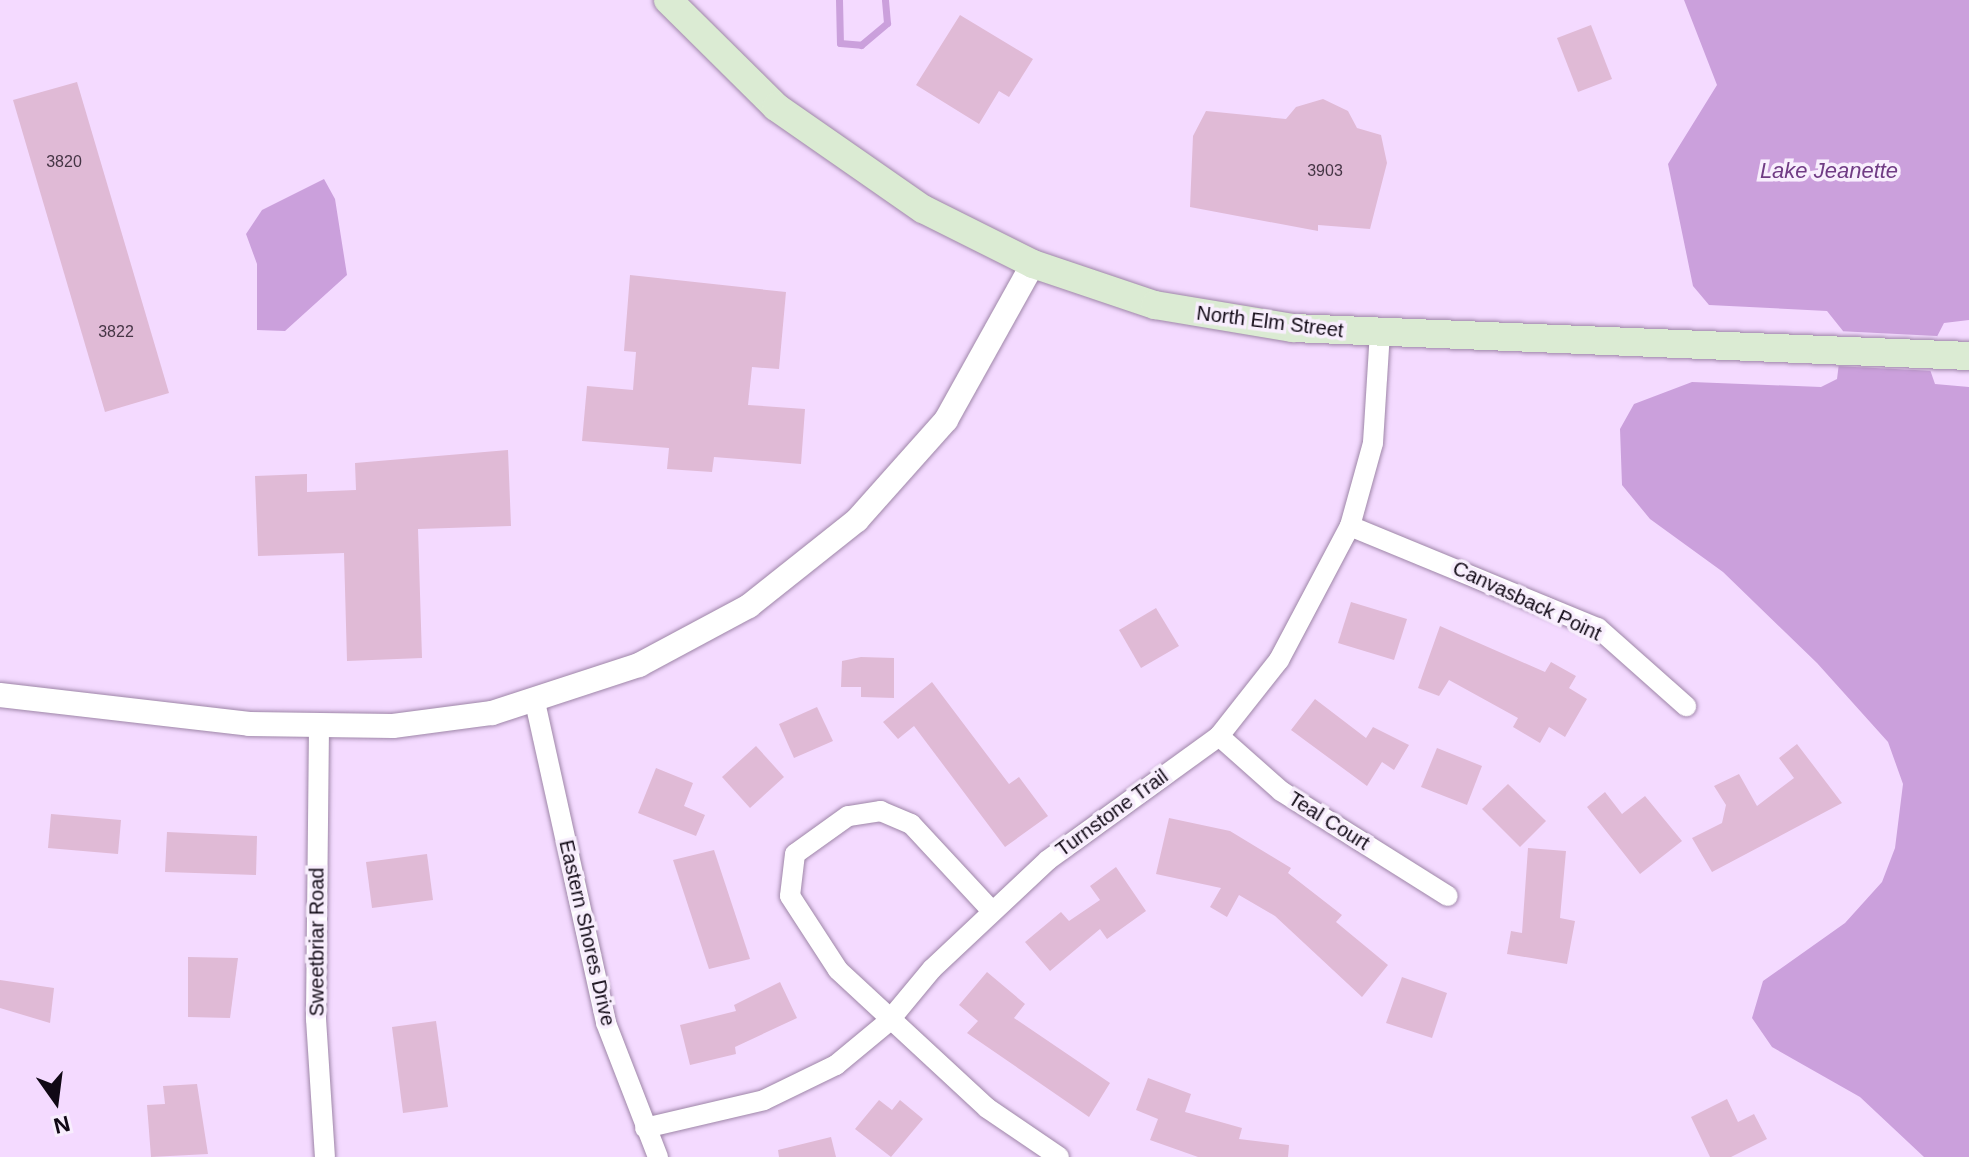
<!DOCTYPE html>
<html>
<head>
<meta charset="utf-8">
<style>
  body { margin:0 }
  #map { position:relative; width:1969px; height:1157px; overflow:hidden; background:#f4daff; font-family:Arial,sans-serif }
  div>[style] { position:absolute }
  .water>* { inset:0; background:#cba0dc }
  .pier>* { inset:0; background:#f4daff }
  .stream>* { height:7px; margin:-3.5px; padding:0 3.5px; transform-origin:3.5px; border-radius:3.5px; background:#cba0dc }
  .building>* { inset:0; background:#e0bad6 }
  .roads { filter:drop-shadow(0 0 2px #9e86a8) drop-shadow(0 0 2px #9e86a8) }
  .minor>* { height:20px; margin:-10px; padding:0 10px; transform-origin:10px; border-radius:10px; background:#fff }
  .tertiary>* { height:24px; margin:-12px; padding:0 12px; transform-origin:12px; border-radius:12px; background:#fff }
  .secondary>* { height:28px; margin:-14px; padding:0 14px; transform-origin:14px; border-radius:14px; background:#dbebd3 }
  span { translate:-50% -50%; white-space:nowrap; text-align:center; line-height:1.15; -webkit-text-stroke:7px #f8eefd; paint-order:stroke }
  .number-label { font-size:16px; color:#453545 }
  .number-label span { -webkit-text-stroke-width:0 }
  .street-label { font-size:20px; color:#110915 }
  .water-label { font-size:22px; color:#703c84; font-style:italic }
  .north { position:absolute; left:16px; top:1061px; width:80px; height:80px; -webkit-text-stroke:6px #f8eefd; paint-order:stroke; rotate:166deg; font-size:22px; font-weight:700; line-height:32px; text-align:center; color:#110915 }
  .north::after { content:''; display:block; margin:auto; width:28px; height:36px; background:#110915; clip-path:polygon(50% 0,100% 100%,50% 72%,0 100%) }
</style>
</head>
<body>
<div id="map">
  <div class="water">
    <div style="clip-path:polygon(1684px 0,1969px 0,1969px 320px,1944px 323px,1926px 358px,1935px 384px,1969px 387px,1969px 1157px,1924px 1157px,1860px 1097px,1772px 1047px,1752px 1018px,1763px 981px,1845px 923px,1882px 882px,1895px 848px,1903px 784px,1888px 742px,1817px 663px,1723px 572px,1650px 519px,1622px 485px,1620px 429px,1634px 404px,1692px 382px,1821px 387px,1837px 379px,1843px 331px,1827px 311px,1709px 305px,1693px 286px,1668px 164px,1717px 85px)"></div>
    <div style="clip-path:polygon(324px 179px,335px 199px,347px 275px,285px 331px,257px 330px,257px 264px,246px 234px,262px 210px)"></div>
  </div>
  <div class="pier">
    <div style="clip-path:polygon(1838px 331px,1937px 336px,1935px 371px,1835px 366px)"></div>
  </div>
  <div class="stream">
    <div style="left:839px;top:0;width:43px;rotate:88.7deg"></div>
    <div style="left:840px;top:43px;width:21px;rotate:5deg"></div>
    <div style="left:861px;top:45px;width:34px;rotate:-40deg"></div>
    <div style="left:887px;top:23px;width:23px;rotate:-95deg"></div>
  </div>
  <div class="building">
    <div style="clip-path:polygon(960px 15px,1033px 59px,1009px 97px,999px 91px,979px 124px,916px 85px)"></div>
    <div style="clip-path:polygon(1591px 25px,1612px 79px,1578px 92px,1557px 38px)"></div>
    <div style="clip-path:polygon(77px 82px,169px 393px,105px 412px,13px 100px)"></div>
    <div style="clip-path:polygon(1323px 99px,1348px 111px,1357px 128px,1381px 135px,1387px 163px,1370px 229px,1318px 225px,1318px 231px,1190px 207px,1193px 136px,1206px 111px,1286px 119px,1296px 107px)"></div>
    <div style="clip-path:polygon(630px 275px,786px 292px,779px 369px,752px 367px,748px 405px,805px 409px,801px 464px,714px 457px,712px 472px,667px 469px,669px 448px,582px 441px,587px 386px,633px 390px,636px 352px,624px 351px)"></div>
    <div style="clip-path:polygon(508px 450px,511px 526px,418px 529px,422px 658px,347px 661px,344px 553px,258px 556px,255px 476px,307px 474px,307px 492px,356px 490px,355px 463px)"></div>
    <div style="clip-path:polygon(1351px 602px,1407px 619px,1394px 660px,1338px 643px)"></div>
    <div style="clip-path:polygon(1156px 608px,1179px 646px,1141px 668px,1119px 630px)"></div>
    <div style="clip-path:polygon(1440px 626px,1545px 672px,1551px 662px,1576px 676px,1569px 688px,1587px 699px,1565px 737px,1549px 727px,1540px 743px,1513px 727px,1518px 718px,1449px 680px,1439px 696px,1418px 688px)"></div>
    <div style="clip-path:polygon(861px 657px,894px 658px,894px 698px,861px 697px,861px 687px,841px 687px,842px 661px)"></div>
    <div style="clip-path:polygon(932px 682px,1009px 784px,1019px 777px,1048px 816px,1005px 847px,914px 726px,898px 739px,883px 722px)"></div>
    <div style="clip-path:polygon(1315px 699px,1366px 738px,1373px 727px,1409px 745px,1394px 770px,1382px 762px,1367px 786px,1291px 730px)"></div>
    <div style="clip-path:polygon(817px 707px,833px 741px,794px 758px,779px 724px)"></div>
    <div style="clip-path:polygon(1797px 744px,1842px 803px,1712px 872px,1692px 838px,1722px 823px,1726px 805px,1714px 786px,1739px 774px,1757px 806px,1794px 778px,1779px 758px)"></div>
    <div style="clip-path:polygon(756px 746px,784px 777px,750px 808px,722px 777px)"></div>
    <div style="clip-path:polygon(1437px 748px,1482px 766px,1467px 805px,1421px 787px)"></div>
    <div style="clip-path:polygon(656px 768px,693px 783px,684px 806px,705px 815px,696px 836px,638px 813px)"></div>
    <div style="clip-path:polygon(1508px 784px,1546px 821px,1520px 847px,1482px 809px)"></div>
    <div style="clip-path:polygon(1605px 792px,1622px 814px,1645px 796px,1682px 841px,1640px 874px,1587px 807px)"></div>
    <div style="clip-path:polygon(51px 814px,121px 820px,118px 854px,48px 848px)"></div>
    <div style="clip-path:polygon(1169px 818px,1230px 831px,1291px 868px,1288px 873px,1342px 915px,1336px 922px,1388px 965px,1362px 997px,1275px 916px,1239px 895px,1227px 917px,1210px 907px,1221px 888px,1156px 874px)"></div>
    <div style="clip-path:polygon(167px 832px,257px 836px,256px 875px,165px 872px)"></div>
    <div style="clip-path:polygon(1528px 848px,1566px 851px,1560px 918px,1575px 921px,1567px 964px,1507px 954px,1511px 931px,1522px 933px)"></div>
    <div style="clip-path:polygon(714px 850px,750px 959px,709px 969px,673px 860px)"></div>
    <div style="clip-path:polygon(427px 854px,433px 900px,372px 908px,366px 862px)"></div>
    <div style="clip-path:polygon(1116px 867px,1146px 911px,1107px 939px,1100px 929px,1050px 971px,1025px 942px,1061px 912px,1069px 921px,1100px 900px,1090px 886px)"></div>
    <div style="clip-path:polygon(188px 957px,238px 958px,230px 1018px,188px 1017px)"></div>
    <div style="clip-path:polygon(987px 972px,1025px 1004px,1014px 1018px,1110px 1083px,1089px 1117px,967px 1033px,978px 1021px,959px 1005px)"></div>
    <div style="clip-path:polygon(1402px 977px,1447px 993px,1432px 1038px,1386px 1023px)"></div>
    <div style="clip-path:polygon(0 980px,54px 988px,50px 1023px,0 1008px)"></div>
    <div style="clip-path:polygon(780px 982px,797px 1018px,735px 1047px,736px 1054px,690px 1065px,680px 1025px,736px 1011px,734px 1005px)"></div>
    <div style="clip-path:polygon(436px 1021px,448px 1107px,403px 1113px,392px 1027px)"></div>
    <div style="clip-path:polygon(1148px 1078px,1191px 1094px,1185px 1112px,1242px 1128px,1239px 1139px,1289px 1145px,1288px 1157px,1198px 1157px,1150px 1140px,1158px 1119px,1136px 1110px)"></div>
    <div style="clip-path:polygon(197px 1084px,208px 1154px,151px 1157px,147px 1105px,165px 1104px,163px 1086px)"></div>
    <div style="clip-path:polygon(1727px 1099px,1738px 1122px,1754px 1114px,1767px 1139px,1731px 1157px,1710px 1157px,1691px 1117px)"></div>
    <div style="clip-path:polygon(879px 1100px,892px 1110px,900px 1100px,923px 1119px,891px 1157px,855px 1129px)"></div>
    <div style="clip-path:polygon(831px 1137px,836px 1157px,779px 1157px,778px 1150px)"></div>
  </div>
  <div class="roads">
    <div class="minor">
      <div style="left:1350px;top:526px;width:268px;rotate:22.4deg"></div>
      <div style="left:1598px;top:628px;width:118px;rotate:41.6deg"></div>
      <div style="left:535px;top:702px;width:329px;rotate:77.5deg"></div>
      <div style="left:606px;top:1023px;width:144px;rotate:68.8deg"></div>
      <div style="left:319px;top:727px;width:292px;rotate:90.6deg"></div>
      <div style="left:316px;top:1019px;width:138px;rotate:86.3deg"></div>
      <div style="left:1219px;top:736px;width:83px;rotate:41.6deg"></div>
      <div style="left:1281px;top:791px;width:197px;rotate:32.2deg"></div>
      <div style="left:991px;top:910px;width:117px;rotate:-132.9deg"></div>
      <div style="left:911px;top:824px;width:33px;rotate:-157deg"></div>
      <div style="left:881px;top:811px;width:33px;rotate:171deg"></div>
      <div style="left:848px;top:816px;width:65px;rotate:144.4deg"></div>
      <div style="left:795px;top:854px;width:42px;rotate:96.8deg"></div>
      <div style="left:790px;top:896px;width:88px;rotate:57deg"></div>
      <div style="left:838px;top:970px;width:203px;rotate:42.8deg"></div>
      <div style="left:987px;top:1108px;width:87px;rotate:34.2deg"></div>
      <div style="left:645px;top:1128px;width:122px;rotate:-13.2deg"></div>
      <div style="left:764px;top:1100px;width:80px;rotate:-25.9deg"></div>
      <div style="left:836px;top:1065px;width:67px;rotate:-39.6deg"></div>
      <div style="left:888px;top:1022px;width:69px;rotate:-50.3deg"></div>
      <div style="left:932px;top:969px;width:159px;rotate:-43.2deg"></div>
      <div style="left:1048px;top:860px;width:211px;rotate:-35.9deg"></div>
      <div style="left:1219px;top:736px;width:97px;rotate:-51.7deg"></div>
      <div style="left:1279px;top:660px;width:152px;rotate:-62.1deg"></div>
      <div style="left:1350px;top:526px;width:86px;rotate:-74.5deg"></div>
      <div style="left:1373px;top:443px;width:110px;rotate:-86.4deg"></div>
    </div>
    <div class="tertiary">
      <div style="left:0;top:695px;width:251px;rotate:6.6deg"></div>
      <div style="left:249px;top:724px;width:144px;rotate:0.8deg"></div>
      <div style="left:393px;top:726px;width:100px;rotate:-7.5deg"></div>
      <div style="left:492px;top:713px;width:155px;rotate:-18.1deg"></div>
      <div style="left:639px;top:665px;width:125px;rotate:-28.2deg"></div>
      <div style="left:749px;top:606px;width:138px;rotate:-38.5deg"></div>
      <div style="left:857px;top:520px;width:134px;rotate:-48.3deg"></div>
      <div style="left:946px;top:420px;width:179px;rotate:-60.9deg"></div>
    </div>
    <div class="secondary">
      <div style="left:668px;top:0;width:152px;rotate:44.7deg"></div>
      <div style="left:776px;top:107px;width:179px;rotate:34.8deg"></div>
      <div style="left:923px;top:209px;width:123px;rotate:26.6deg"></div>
      <div style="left:1033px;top:264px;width:129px;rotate:18.6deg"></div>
      <div style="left:1155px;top:305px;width:140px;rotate:9.5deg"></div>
      <div style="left:1293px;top:328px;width:677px;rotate:2.37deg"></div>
    </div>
  </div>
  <div class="number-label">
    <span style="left:64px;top:162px">3820</span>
    <span style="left:1325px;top:171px">3903</span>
    <span style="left:116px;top:332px">3822</span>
  </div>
  <div class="street-label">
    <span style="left:1270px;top:322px;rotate:7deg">North Elm Street</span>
    <span style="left:1527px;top:601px;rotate:25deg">Canvasback Point</span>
    <span style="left:1112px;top:813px;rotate:-36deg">Turnstone Trail</span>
    <span style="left:1329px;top:821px;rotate:32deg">Teal Court</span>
    <span style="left:587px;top:933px;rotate:77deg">Eastern Shores Drive</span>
    <span style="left:317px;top:942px;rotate:-90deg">Sweetbriar Road</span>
  </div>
  <div class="water-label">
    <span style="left:1829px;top:171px">Lake Jeanette</span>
  </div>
  <div class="north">N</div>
</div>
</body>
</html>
